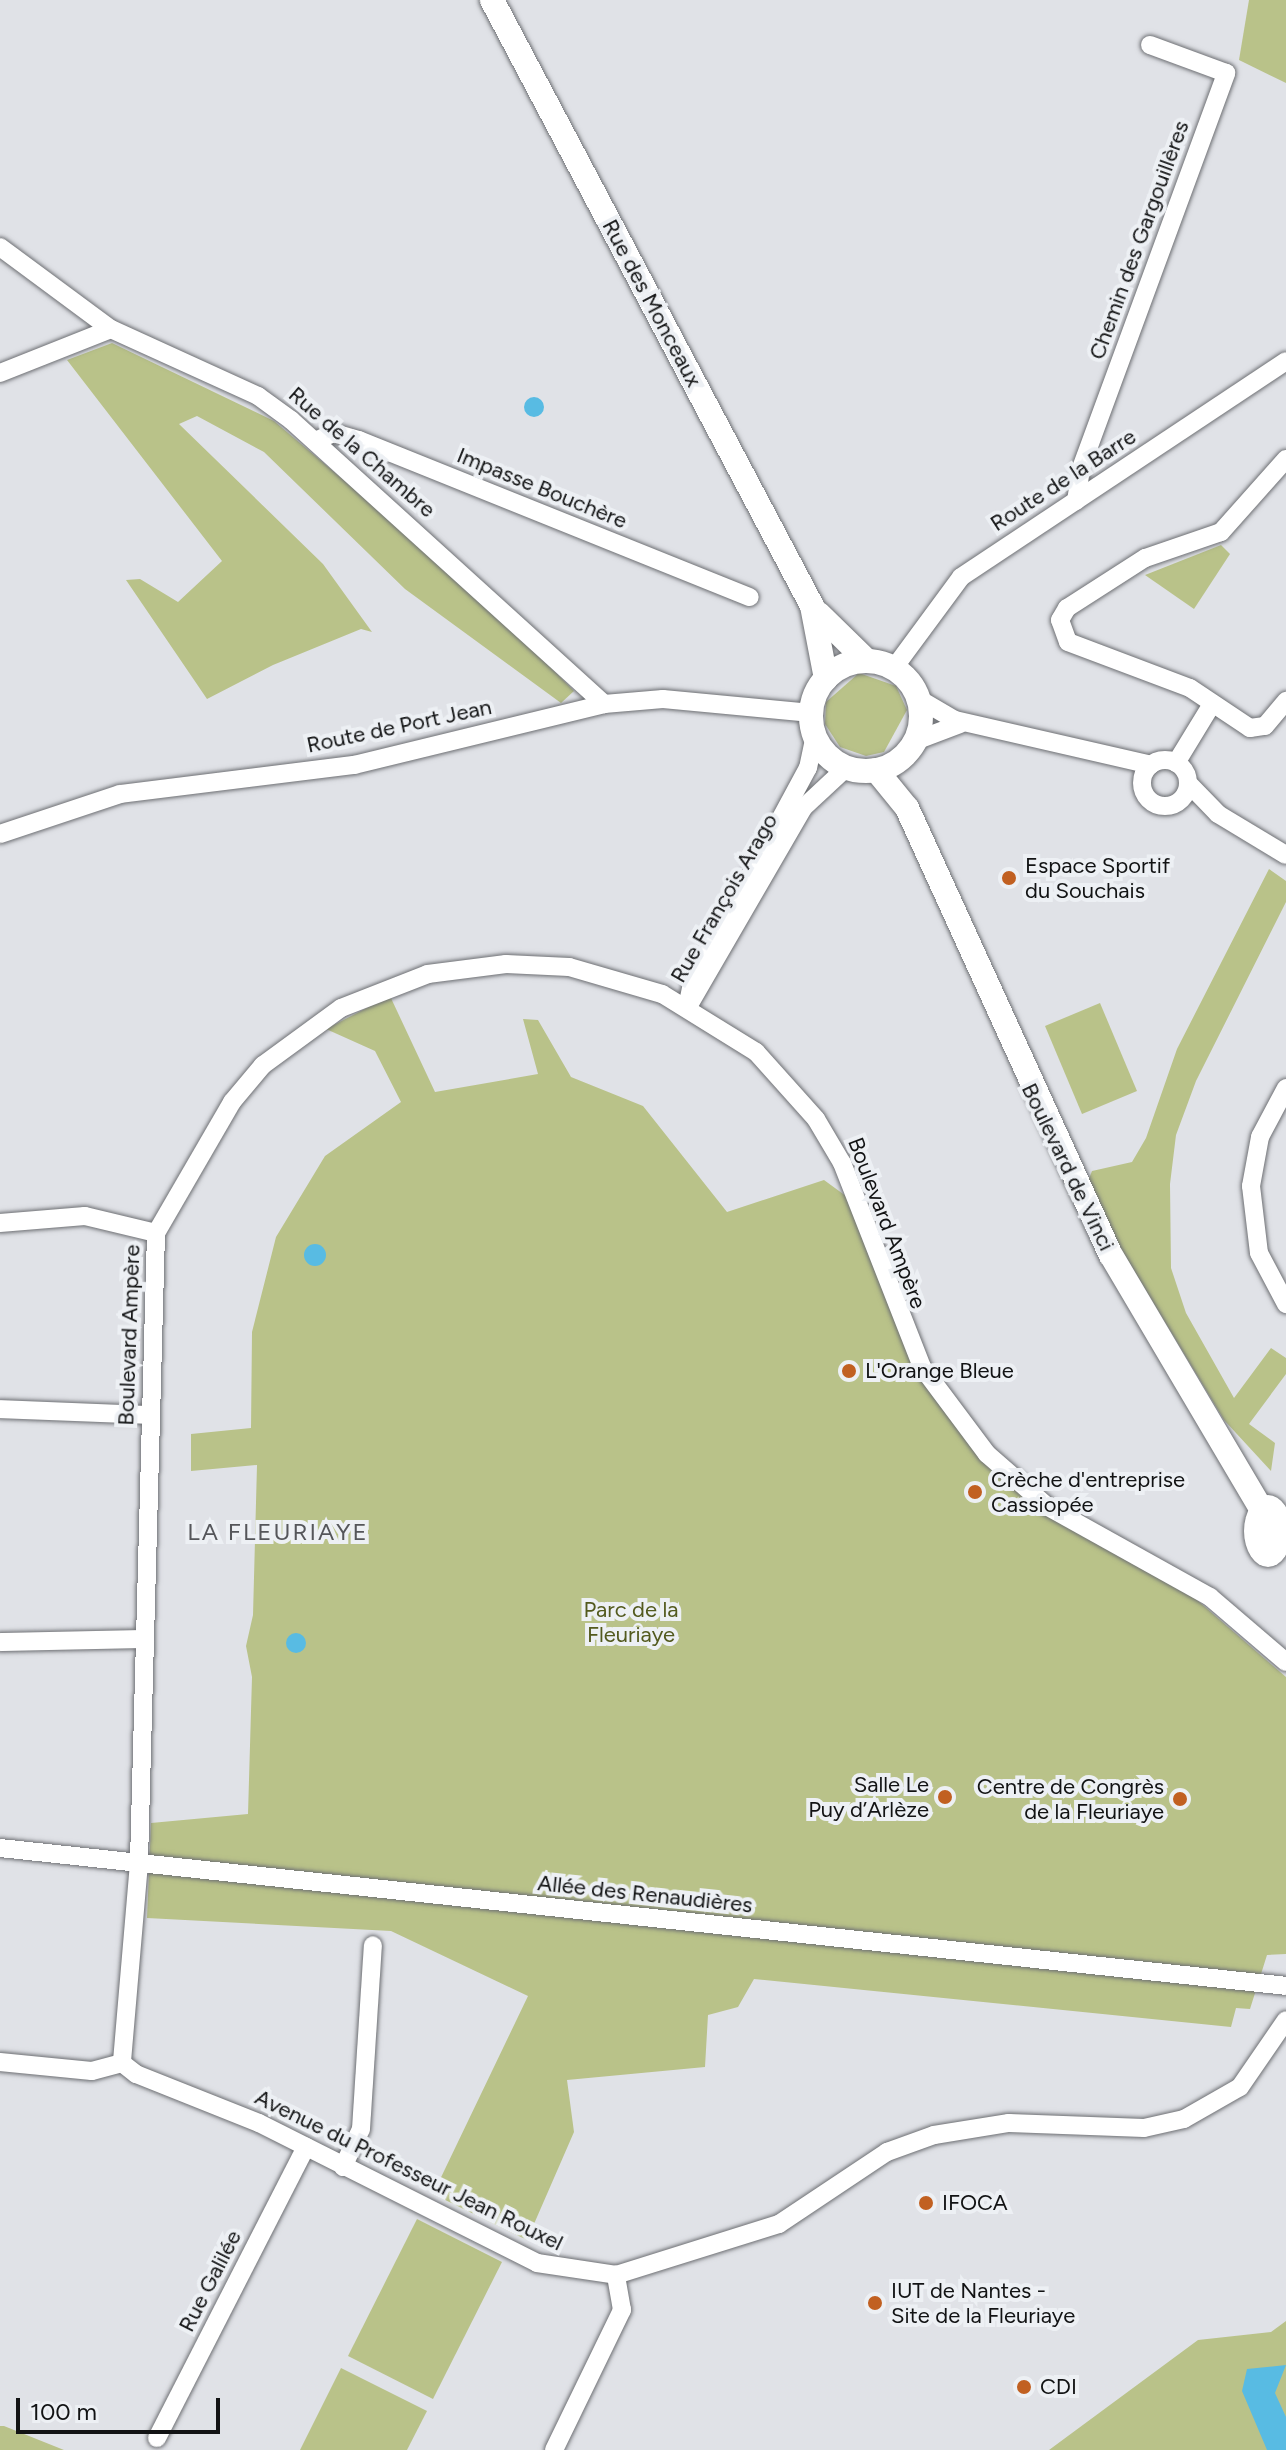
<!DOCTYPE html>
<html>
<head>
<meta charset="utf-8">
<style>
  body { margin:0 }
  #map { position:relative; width:1286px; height:2450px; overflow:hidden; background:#e0e2e7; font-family:Figtree,sans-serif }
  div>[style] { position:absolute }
  .green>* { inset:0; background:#b9c289 }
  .water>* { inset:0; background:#58bbe3 }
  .round { border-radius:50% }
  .roads { filter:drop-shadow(0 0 2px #6d6f73) drop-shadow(0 0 2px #6d6f73) }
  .minor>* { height:18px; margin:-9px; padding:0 9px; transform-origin:9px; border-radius:9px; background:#fff }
  .minor>.ring { margin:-9px; padding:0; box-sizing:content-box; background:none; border:18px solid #fff; border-radius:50% }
  .major>* { height:24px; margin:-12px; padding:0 12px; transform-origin:12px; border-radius:12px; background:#fff }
  .major>.ring { margin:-12px; padding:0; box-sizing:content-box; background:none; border:24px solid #fff; border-radius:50% }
  .dots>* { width:22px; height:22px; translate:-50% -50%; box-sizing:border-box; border:4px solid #edf0f4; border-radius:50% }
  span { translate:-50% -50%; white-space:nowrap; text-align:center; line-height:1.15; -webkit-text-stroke:8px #edf0f4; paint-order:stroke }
  .street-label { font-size:22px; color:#121314 }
  .poi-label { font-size:22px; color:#121314 }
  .left { translate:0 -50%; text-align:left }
  .right { translate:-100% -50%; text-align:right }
  .park-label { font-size:22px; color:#535a1e }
  .neighbourhood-label { font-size:24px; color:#55565a; letter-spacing:2px }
  .scale { position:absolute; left:16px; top:2398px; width:204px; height:36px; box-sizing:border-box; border:4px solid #121314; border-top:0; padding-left:10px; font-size:24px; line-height:28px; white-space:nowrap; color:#121314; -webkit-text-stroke:6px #edf0f4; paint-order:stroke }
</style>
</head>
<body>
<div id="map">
  <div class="green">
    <div style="clip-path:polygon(1249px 0,1286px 0,1286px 83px,1239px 60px)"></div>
    <div style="clip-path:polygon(112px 343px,274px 421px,478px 594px,574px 691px,561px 703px,405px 589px,264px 452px,197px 416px,179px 424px,323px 564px,372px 632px,361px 629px,273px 665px,207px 699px,126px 580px,140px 579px,178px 602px,222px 561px,67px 360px)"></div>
    <div style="clip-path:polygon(1221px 545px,1230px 554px,1194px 609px,1145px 575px)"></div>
    <div style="clip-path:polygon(859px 673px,896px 686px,907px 710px,884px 752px,866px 756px,840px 747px,825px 724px,826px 702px)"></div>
    <div style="clip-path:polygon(1269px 869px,1286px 881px,1286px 902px,1196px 1081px,1176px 1135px,1170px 1184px,1171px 1268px,1186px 1313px,1234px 1398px,1271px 1348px,1286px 1358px,1286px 1374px,1249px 1424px,1275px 1443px,1271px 1471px,1224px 1420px,1085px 1189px,1092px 1171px,1132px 1162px,1146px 1138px,1177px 1049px)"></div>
    <div style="clip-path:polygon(390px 996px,435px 1092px,538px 1074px,523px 1019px,538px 1020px,571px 1077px,643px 1106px,727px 1212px,824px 1180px,850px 1199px,936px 1398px,1025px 1500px,1182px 1587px,1286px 1677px,1286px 1954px,1267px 1955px,1250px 2009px,1236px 2008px,1231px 2027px,754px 1979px,738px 2007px,708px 2015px,705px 2067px,567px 2080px,574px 2132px,527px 2240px,433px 2194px,528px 1996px,391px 1931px,147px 1918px,151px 1823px,248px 1814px,252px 1677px,246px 1646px,253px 1615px,257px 1465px,191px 1471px,191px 1434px,251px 1428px,252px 1332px,276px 1237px,325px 1156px,401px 1102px,375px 1051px,326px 1029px)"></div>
    <div style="clip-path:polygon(1100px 1003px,1137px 1091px,1082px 1114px,1045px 1026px)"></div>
    <div style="clip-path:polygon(417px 2219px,502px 2262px,433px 2399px,348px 2356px)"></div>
    <div style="clip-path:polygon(1286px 2321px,1286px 2450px,1049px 2450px,1198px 2340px,1271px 2332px)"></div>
    <div style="clip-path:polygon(341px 2368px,427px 2411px,407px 2450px,300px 2450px)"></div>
    <div style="clip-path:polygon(0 2426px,4px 2426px,64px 2450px,0 2450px)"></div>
  </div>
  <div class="water">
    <div class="round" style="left:524px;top:397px;width:20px;height:20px"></div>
    <div class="round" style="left:304px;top:1244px;width:22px;height:22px"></div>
    <div class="round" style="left:286px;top:1633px;width:20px;height:20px"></div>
    <div style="clip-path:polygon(1286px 2365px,1275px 2393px,1286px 2417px,1286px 2450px,1267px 2450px,1242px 2391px,1247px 2369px)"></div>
  </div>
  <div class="roads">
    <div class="minor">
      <div style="left:0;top:247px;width:138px;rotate:36.5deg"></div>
      <div style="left:111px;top:329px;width:162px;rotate:24.5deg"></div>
      <div style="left:258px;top:396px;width:41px;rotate:36deg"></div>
      <div style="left:291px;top:420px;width:423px;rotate:42.2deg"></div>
      <div style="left:0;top:373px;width:119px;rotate:-21.6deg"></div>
      <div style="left:315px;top:441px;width:21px;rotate:-23deg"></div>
      <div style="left:334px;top:433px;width:26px;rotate:16deg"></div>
      <div style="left:359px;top:440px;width:421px;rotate:21.9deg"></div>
      <div style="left:1286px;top:459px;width:98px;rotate:131.7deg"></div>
      <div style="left:1221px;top:532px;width:80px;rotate:161.1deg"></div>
      <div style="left:1145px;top:558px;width:93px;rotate:147.3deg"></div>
      <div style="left:1067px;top:608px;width:14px;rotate:120deg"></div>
      <div style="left:1060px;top:620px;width:23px;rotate:70deg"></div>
      <div style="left:1068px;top:642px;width:130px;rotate:20.7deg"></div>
      <div style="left:1190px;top:688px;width:72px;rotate:33.7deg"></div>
      <div style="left:1250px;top:728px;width:15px;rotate:-8deg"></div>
      <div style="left:1265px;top:726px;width:33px;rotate:-50deg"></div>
      <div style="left:1076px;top:501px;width:33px;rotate:-81deg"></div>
      <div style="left:1081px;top:468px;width:421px;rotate:-69.8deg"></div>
      <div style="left:1226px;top:73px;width:81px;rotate:-159.8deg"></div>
      <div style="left:894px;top:668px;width:113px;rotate:-53.6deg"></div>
      <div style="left:961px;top:577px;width:390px;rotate:-33.6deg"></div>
      <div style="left:919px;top:699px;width:42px;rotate:30.3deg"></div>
      <div style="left:955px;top:720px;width:201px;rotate:12.9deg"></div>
      <div style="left:915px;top:741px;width:48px;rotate:-20.7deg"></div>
      <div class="ring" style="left:1142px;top:760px;width:28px;height:28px"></div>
      <div style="left:1176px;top:763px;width:69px;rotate:-58.6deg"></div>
      <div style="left:1188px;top:783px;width:43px;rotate:45.9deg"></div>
      <div style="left:1218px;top:814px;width:79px;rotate:31.1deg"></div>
      <div style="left:0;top:834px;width:126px;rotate:-18.4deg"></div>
      <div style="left:120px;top:794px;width:236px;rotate:-7.1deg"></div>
      <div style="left:354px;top:765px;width:257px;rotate:-13.7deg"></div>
      <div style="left:604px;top:704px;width:59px;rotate:-4.8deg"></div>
      <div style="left:663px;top:699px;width:149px;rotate:5.4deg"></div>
      <div style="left:689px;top:1005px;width:228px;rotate:-59.9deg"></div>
      <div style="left:803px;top:808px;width:60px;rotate:-43deg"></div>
      <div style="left:687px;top:1007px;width:25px;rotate:-78deg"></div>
      <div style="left:692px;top:983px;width:244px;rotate:-61.7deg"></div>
      <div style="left:808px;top:768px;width:34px;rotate:-78deg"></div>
      <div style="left:1286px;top:1088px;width:55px;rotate:118deg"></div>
      <div style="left:1260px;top:1137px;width:50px;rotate:100.4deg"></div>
      <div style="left:1251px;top:1186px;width:67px;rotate:83.2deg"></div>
      <div style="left:1259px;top:1253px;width:58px;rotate:62.1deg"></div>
      <div style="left:0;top:1223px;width:85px;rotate:-4.7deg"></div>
      <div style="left:85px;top:1216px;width:73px;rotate:13.5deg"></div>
      <div style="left:0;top:1409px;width:150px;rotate:2.3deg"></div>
      <div style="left:0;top:1642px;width:145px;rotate:-1.2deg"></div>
      <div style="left:1286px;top:1662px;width:100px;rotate:-139.5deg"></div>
      <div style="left:1210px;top:1597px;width:185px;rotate:-150.9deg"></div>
      <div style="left:1048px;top:1507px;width:81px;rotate:-139deg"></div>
      <div style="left:987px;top:1454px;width:109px;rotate:-126.8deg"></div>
      <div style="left:922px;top:1367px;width:219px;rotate:-111.4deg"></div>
      <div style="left:842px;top:1163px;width:51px;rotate:-120.6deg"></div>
      <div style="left:816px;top:1119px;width:90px;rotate:-131.8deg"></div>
      <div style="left:756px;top:1052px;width:110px;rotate:-148.3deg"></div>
      <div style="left:662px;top:994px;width:97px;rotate:-163.8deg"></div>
      <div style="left:569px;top:967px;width:63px;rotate:-177.3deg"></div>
      <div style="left:506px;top:964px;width:79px;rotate:172.7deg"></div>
      <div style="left:428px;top:974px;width:93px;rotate:158.7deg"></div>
      <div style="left:341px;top:1008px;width:97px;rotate:143.8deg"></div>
      <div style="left:263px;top:1065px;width:48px;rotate:130deg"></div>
      <div style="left:232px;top:1102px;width:151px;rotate:120.1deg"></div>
      <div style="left:156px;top:1233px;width:630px;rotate:91.55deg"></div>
      <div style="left:139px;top:1863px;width:201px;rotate:94.9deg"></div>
      <div style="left:122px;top:2063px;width:18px;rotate:38deg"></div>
      <div style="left:136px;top:2074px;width:132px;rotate:21.7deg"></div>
      <div style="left:259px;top:2123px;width:311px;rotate:26.7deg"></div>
      <div style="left:537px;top:2263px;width:80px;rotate:8.6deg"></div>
      <div style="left:616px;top:2275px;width:171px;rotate:-17.4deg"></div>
      <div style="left:779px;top:2224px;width:130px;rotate:-33.7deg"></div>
      <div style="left:887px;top:2152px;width:50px;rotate:-19.9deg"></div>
      <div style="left:934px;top:2135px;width:76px;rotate:-9.1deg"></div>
      <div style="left:1009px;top:2123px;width:135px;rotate:2.1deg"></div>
      <div style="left:1144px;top:2128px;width:41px;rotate:-12.7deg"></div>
      <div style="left:1184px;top:2119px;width:64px;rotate:-29.7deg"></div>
      <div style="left:1240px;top:2087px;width:81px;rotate:-55.5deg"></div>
      <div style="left:0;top:1848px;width:1293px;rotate:6.12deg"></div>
      <div style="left:0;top:2062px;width:92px;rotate:5.6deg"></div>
      <div style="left:92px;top:2071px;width:31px;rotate:-15deg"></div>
      <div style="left:343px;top:2167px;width:42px;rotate:-64.7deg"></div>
      <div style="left:361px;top:2129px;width:184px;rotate:-86.3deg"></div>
      <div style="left:157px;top:2438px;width:327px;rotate:-62.9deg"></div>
      <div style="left:554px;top:2450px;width:156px;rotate:-64.1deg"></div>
      <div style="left:622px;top:2310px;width:36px;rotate:-100deg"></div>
    </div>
    <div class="major">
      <div style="left:492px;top:0;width:685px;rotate:62.16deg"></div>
      <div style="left:812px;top:606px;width:74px;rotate:79.1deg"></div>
      <div style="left:819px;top:614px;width:67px;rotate:44.4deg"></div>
      <div class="ring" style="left:811px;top:661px;width:86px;height:86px"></div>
      <div style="left:876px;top:770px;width:49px;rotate:50.8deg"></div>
      <div style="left:907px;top:808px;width:491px;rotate:65.5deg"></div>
      <div style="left:1111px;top:1255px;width:295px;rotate:59.4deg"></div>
      <div class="ring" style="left:1256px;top:1507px;width:-4px;height:-4px"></div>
    </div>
  </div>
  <div class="dots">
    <div style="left:1009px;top:878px;background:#c16021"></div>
    <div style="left:849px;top:1371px;background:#c16021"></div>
    <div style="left:975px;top:1492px;background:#c16021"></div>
    <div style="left:945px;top:1797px;background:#c16021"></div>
    <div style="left:1180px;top:1799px;background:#c16021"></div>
    <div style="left:926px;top:2203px;background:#c16021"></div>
    <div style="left:875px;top:2303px;background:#c16021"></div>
    <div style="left:1024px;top:2387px;background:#c16021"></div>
  </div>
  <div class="street-label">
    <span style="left:1139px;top:240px;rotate:-70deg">Chemin des Gargouillères</span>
    <span style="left:652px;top:303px;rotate:62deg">Rue des Monceaux</span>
    <span style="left:362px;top:452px;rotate:41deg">Rue de la Chambre</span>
    <span style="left:1063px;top:480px;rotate:-33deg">Route de la Barre</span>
    <span style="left:542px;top:488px;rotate:22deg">Impasse Bouchère</span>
    <span style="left:399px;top:726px;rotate:-12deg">Route de Port Jean</span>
    <span style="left:724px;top:898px;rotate:-60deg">Rue François Arago</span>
    <span style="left:1068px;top:1167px;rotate:64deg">Boulevard de Vinci</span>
    <span style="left:887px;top:1223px;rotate:69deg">Boulevard Ampère</span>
    <span style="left:129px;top:1335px;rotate:-88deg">Boulevard Ampère</span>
    <span style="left:645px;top:1894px;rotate:6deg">Allée des Renaudières</span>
    <span style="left:409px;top:2170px;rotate:26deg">Avenue du Professeur Jean Rouxel</span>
    <span style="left:210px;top:2281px;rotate:-63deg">Rue Galilée</span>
  </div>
  <div class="poi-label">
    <span class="left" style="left:1025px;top:878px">Espace Sportif<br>du Souchais</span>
    <span class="left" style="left:865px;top:1371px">L'Orange Bleue</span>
    <span class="left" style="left:991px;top:1492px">Crèche d'entreprise<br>Cassiopée</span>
    <span class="right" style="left:929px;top:1797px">Salle Le<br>Puy d’Arlèze</span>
    <span class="right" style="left:1164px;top:1799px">Centre de Congrès<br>de la Fleuriaye</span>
    <span class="left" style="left:942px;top:2203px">IFOCA</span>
    <span class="left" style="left:891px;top:2303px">IUT de Nantes -<br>Site de la Fleuriaye</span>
    <span class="left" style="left:1040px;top:2387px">CDI</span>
  </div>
  <div class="park-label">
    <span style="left:631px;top:1622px">Parc de la<br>Fleuriaye</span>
  </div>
  <div class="neighbourhood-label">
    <span style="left:278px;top:1532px">LA FLEURIAYE</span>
  </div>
  <div class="scale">100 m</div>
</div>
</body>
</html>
